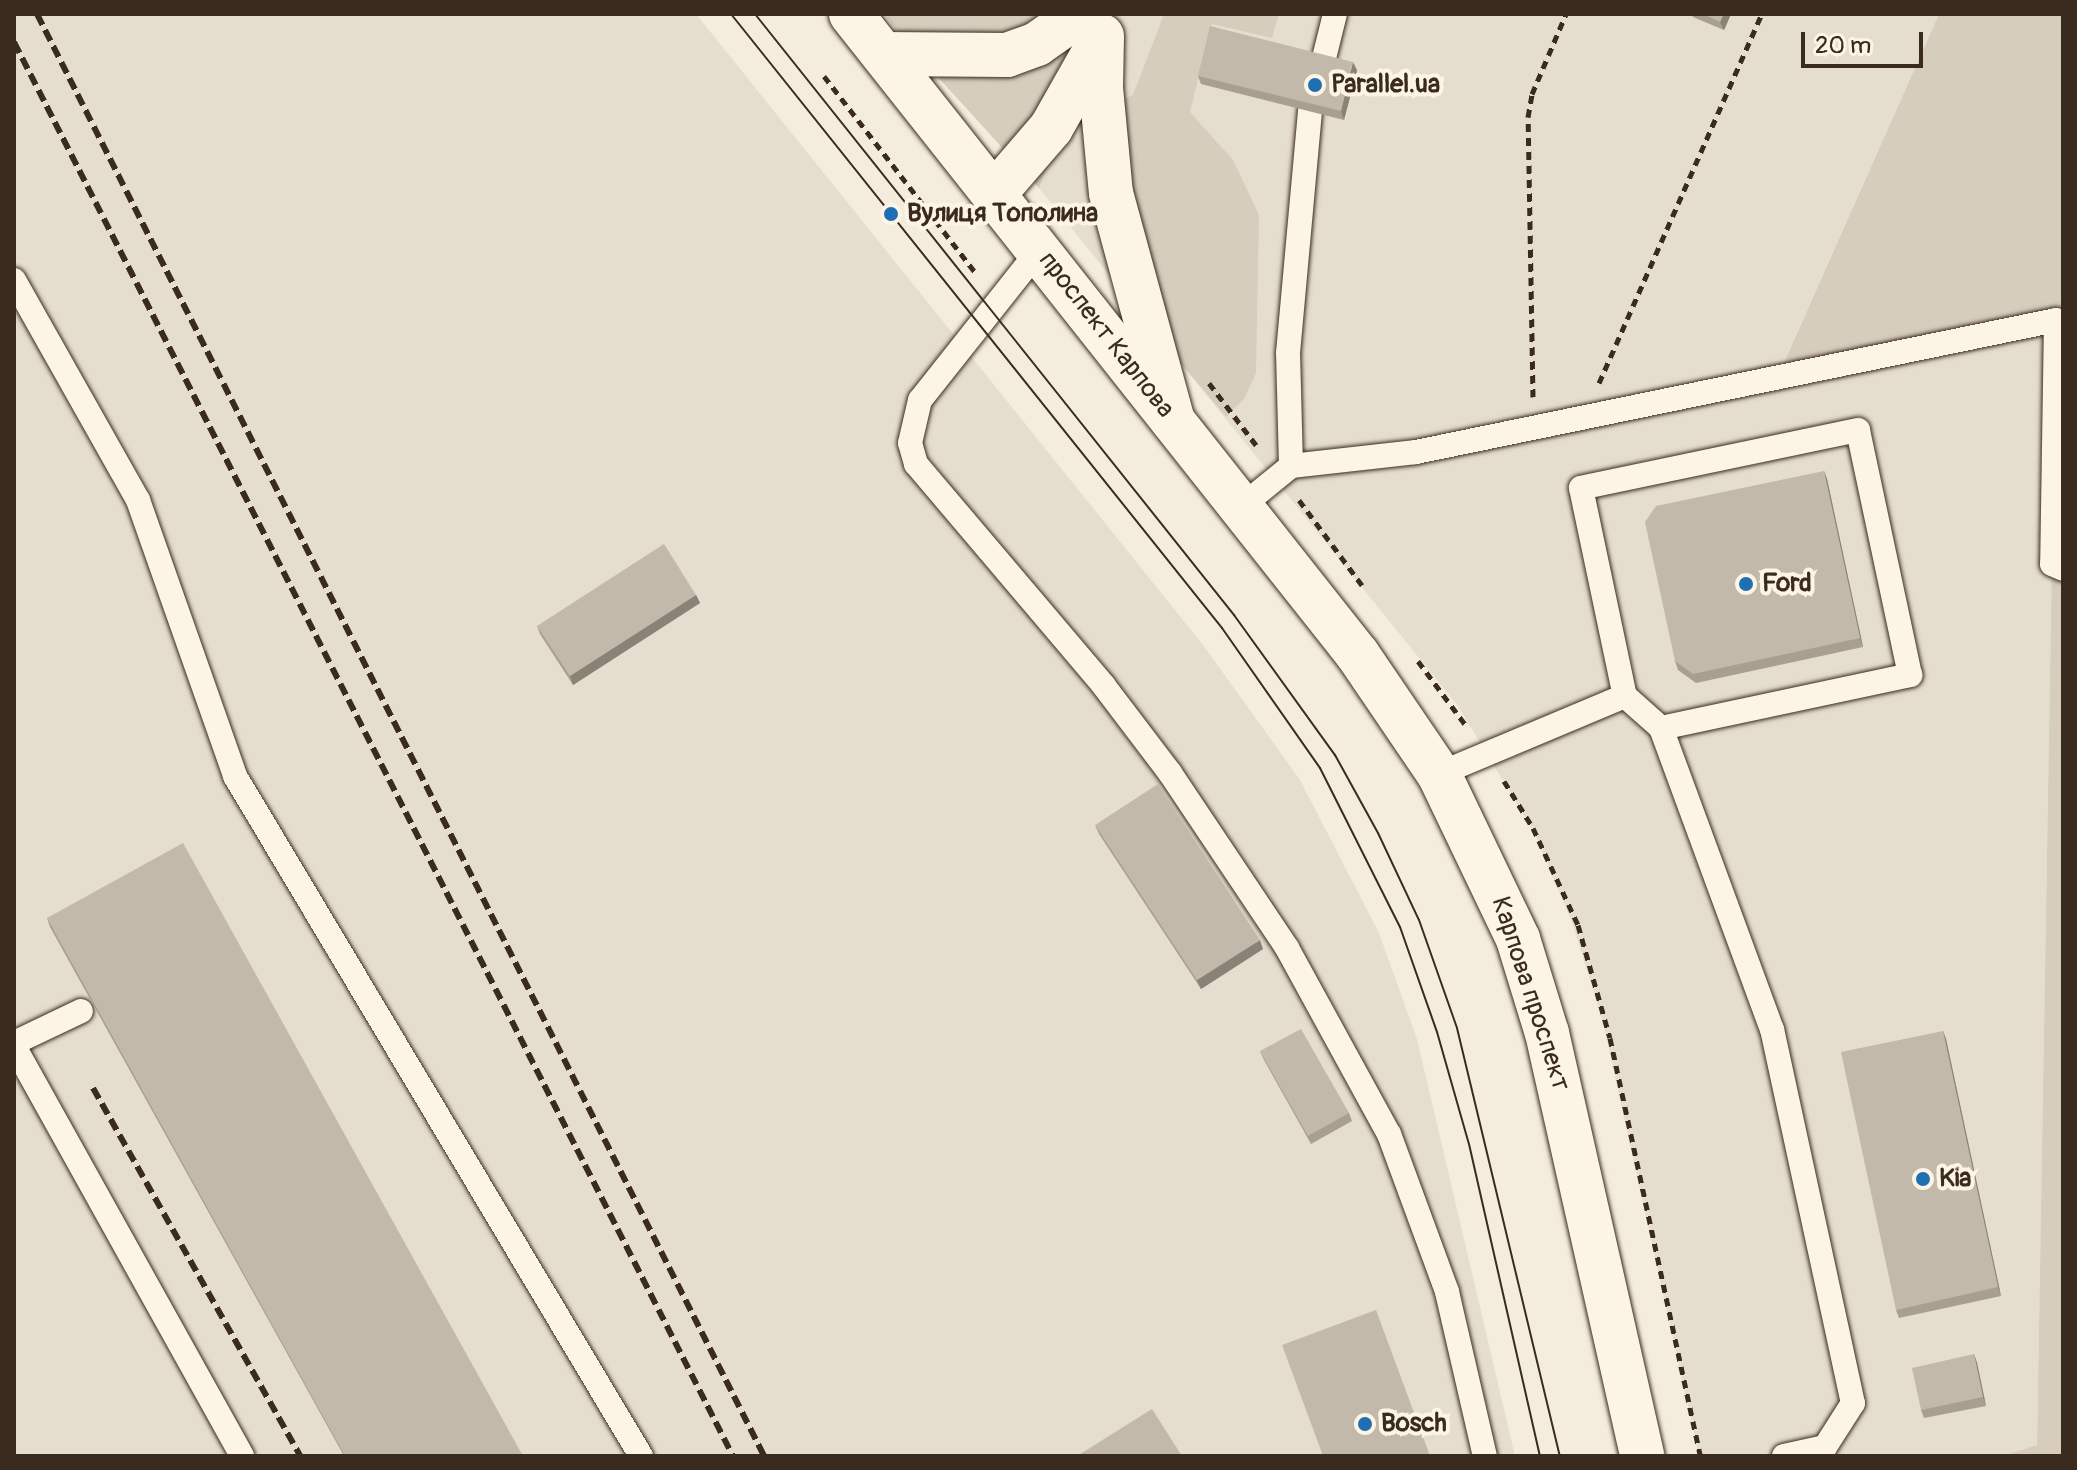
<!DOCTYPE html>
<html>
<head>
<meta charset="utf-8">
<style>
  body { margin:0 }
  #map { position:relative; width:2077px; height:1470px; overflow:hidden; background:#f4eddd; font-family:Pangolin,sans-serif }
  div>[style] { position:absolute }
  .built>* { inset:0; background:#e5ddce }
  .green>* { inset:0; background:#d6cdbd }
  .path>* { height:5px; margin-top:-2.5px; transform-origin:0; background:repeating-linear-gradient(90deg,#3b2a1e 0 8px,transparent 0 14px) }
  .roads { filter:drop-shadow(0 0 2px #3b2a1e) drop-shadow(0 0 2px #3b2a1e) }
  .service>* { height:24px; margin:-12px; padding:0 12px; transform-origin:12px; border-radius:12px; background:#fcf5e5 }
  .secondary>* { height:44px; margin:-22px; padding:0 22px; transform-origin:22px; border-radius:22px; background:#fcf5e5 }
  .primary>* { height:44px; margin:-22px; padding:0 22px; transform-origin:22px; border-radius:22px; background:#fcf5e5 }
  .tram>* { height:2px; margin:-1px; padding:0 1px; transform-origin:1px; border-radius:1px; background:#3b2a1e }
  .rail>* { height:6px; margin-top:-3px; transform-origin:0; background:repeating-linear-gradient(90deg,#3b2a1e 0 12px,transparent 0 18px) }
  .wall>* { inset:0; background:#a89f92 }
  .shaded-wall>* { inset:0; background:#888277 }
  .building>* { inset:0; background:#c3b9aa }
  .dots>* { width:22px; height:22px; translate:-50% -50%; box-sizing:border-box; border:4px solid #fcf5e5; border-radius:50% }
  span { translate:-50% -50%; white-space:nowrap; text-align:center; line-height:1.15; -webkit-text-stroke:8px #fcf5e5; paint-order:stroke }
  .poi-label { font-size:26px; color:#3b2a1e; font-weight:700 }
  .left { translate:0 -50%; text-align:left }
  .street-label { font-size:26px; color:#3b2a1e }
  .frame { position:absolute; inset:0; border:16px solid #3b2a1e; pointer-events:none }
  .scale { position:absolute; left:1801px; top:32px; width:122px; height:36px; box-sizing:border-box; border:4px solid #3b2a1e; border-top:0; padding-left:10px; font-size:24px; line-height:28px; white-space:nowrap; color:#3b2a1e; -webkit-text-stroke:6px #fcf5e5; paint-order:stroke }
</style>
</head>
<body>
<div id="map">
  <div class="built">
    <div style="clip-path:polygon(14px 14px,696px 14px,1203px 645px,1300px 780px,1379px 933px,1417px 1039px,1515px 1456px,14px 1456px)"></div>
    <div style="clip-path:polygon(1111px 14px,1939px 14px,1777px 377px,2056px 320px,2037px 1445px,2002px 1456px,1699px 1456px,1603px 1022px,1572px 922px,1534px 832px,1458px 706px,1039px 188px)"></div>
  </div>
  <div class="green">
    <div style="clip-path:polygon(884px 14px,1111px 14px,1039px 188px,904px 40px)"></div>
    <div style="clip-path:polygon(1164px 14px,1279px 14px,1272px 38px,1212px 24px,1190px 112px,1233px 160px,1259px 215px,1256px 373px,1244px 399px,1226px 417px,1179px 361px,1128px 193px,1122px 100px,1133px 95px)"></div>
    <div style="clip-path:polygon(1939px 14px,2063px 14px,2063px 1456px,2002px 1456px,2037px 1445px,2056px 320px,1777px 378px)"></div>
  </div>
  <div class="path">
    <div style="left:824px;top:76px;width:251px;rotate:52.4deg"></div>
    <div style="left:1209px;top:383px;width:78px;rotate:52.8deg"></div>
    <div style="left:1599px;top:383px;width:403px;rotate:-66.2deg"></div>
    <div style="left:1533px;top:397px;width:280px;rotate:-91deg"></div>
    <div style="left:1528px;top:117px;width:23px;rotate:-80deg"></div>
    <div style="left:1532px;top:94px;width:87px;rotate:-67deg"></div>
    <div style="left:1299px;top:500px;width:106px;rotate:53.5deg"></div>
    <div style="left:1418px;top:661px;width:82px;rotate:53.4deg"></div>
    <div style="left:1504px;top:781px;width:55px;rotate:58.3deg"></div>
    <div style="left:1533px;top:828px;width:107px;rotate:65.1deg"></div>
    <div style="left:1578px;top:925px;width:117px;rotate:74.2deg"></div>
    <div style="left:1610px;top:1038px;width:428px;rotate:77.8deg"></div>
  </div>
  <div class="roads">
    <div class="service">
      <div style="left:1323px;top:62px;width:49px;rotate:-76deg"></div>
      <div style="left:1039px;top:250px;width:191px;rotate:128.4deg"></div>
      <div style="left:920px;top:400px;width:44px;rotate:103.1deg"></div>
      <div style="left:910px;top:443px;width:22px;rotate:74deg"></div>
      <div style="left:916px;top:464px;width:291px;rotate:49.7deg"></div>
      <div style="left:1104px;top:686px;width:109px;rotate:52.8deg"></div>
      <div style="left:1170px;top:773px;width:211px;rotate:56.2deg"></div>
      <div style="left:1287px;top:948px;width:212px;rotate:61.3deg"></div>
      <div style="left:1389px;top:1134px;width:168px;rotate:69.8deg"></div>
      <div style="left:1447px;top:1292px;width:168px;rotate:77deg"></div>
      <div style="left:14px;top:280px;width:253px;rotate:60.6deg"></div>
      <div style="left:138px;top:500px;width:293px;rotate:70.6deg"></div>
      <div style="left:235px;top:776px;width:792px;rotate:59.16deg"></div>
      <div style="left:1291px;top:466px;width:113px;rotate:-91.5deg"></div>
      <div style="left:1288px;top:353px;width:243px;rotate:-84.8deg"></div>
      <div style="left:1242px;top:506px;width:63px;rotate:-39.2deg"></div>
      <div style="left:1291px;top:466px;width:126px;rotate:-6.4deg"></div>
      <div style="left:1416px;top:452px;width:653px;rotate:-11.65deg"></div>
      <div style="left:2056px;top:320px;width:244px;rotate:90.9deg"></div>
      <div style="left:2052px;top:564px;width:12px;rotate:24deg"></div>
      <div style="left:1661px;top:728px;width:255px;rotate:-12deg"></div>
      <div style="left:1910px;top:675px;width:250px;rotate:-102deg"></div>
      <div style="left:1858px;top:430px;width:283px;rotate:168.2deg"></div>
      <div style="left:1581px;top:488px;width:213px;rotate:78.1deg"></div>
      <div style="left:1625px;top:696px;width:48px;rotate:41.6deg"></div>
      <div style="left:1661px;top:728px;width:321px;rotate:69.8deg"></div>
      <div style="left:1772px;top:1029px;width:383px;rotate:77.8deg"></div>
      <div style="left:1853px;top:1403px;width:52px;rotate:122.5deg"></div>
      <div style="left:1825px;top:1447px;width:42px;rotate:167.6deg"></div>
      <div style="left:1439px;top:774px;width:202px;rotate:-22.8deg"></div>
      <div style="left:14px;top:1043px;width:74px;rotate:-25.5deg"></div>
      <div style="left:14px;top:1046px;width:469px;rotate:60.9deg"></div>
    </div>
    <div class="secondary">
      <div style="left:1102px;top:36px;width:52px;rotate:91.1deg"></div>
      <div style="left:1101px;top:88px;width:105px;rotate:84.6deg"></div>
      <div style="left:1111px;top:193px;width:236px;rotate:74.8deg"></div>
      <div style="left:995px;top:193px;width:86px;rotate:-49.3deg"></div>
      <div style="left:1051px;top:128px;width:95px;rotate:-60.5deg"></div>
    </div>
    <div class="primary">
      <div style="left:851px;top:14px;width:817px;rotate:51.66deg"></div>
      <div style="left:1358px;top:655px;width:144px;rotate:55.8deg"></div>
      <div style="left:1439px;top:774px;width:183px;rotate:64.4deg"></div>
      <div style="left:1518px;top:939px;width:98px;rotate:72.9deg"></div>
      <div style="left:1547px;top:1033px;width:434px;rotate:77.3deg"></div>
      <div style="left:883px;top:54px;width:124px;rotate:0.5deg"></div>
      <div style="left:1007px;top:55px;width:32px;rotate:-20deg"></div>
      <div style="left:1037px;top:44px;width:52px;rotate:-34.9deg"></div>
    </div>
  </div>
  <div class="tram">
    <div style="left:731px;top:14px;width:786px;rotate:51.35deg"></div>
    <div style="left:1222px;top:628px;width:171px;rotate:55deg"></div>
    <div style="left:1320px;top:768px;width:178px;rotate:63.3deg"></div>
    <div style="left:1400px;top:927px;width:111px;rotate:70.6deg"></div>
    <div style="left:1437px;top:1032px;width:116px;rotate:74.1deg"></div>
    <div style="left:1469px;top:1144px;width:320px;rotate:77.2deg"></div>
    <div style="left:755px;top:14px;width:769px;rotate:51.44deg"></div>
    <div style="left:1234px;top:615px;width:173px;rotate:54.2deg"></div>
    <div style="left:1335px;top:755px;width:89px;rotate:61.1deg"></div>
    <div style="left:1378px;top:833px;width:96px;rotate:64.8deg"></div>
    <div style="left:1419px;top:920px;width:114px;rotate:70.6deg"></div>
    <div style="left:1457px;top:1028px;width:440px;rotate:76.5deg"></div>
  </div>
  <div class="rail">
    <div style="left:37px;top:14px;width:1615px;rotate:63.24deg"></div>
    <div style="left:14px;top:42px;width:1586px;rotate:63.05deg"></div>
    <div style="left:93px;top:1088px;width:422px;rotate:60.6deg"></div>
  </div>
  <div class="wall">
    <div style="clip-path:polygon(1692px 14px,1731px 14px,1724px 30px,1693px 17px)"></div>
    <div style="clip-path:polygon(1357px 70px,1344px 120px,1201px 84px,1198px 76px)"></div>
    <div style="clip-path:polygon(1824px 471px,1827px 479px,1863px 647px,1696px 683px,1678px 670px,1675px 661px)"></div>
    <div style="clip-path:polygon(696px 595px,700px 603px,573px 685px,540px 634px,537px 626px)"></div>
    <div style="clip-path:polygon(1095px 825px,1263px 949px,1201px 989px,1099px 834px)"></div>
    <div style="clip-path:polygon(47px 918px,523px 1456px,344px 1456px,50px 927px)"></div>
    <div style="clip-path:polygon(1943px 1031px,1946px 1039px,2001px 1296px,1899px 1318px,1896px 1310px)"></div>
    <div style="clip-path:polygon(1260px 1051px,1349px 1113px,1352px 1121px,1311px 1144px,1264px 1060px)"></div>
    <div style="clip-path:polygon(1974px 1354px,1977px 1363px,1986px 1406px,1924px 1418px,1921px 1410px)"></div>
  </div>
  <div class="shaded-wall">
    <div style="clip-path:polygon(1724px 14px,1731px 14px,1724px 30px,1720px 22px)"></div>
    <div style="clip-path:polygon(1353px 62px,1357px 70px,1344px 120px,1341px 111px)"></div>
    <div style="clip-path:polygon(1824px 471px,1827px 479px,1863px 647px,1860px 638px)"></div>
    <div style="clip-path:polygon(696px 595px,700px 603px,573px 685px,570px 676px)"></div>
    <div style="clip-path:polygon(1260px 940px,1263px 949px,1201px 989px,1197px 980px)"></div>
    <div style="clip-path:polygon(1943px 1031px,1946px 1039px,2001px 1296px,1998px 1287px)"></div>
    <div style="clip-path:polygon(1974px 1354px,1977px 1363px,1986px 1406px,1983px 1397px)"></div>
  </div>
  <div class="building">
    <div style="clip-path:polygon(1703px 14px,1724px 14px,1720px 22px)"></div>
    <div style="clip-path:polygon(1210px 26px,1353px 62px,1341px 111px,1198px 76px)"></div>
    <div style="clip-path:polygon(1824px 471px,1860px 638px,1693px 674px,1675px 661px,1645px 522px,1656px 506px)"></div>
    <div style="clip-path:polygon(664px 544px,696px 595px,570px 676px,537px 626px)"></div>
    <div style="clip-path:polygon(1158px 784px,1260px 940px,1197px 980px,1095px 825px)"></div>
    <div style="clip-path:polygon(183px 843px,523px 1456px,345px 1456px,47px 918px)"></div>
    <div style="clip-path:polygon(1301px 1029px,1349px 1113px,1308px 1136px,1260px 1051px)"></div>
    <div style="clip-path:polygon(1943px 1031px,1998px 1287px,1896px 1310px,1841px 1052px)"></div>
    <div style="clip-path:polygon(1376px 1310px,1430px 1456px,1323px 1456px,1282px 1345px)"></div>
    <div style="clip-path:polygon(1974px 1354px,1983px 1397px,1921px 1410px,1912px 1368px)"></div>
    <div style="clip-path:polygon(1152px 1409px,1182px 1456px,1077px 1456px)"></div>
  </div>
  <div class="dots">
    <div style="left:1315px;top:85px;background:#1f6fb2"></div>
    <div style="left:891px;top:214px;background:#1f6fb2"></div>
    <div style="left:1746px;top:584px;background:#1f6fb2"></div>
    <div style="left:1923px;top:1179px;background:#1f6fb2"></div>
    <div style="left:1365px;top:1424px;background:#1f6fb2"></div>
  </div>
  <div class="poi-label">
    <span class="left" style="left:1331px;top:85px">Parallel.ua</span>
    <span class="left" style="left:907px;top:214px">Вулиця Тополина</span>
    <span class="left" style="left:1762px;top:584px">Ford</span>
    <span class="left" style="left:1939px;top:1179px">Kia</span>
    <span class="left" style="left:1381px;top:1424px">Bosch</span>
  </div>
  <div class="street-label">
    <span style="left:1106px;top:335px;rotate:52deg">проспект Карпова</span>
    <span style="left:1530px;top:994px;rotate:72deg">Карпова проспект</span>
  </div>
  <div class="frame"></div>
  <div class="scale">20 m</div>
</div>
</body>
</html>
